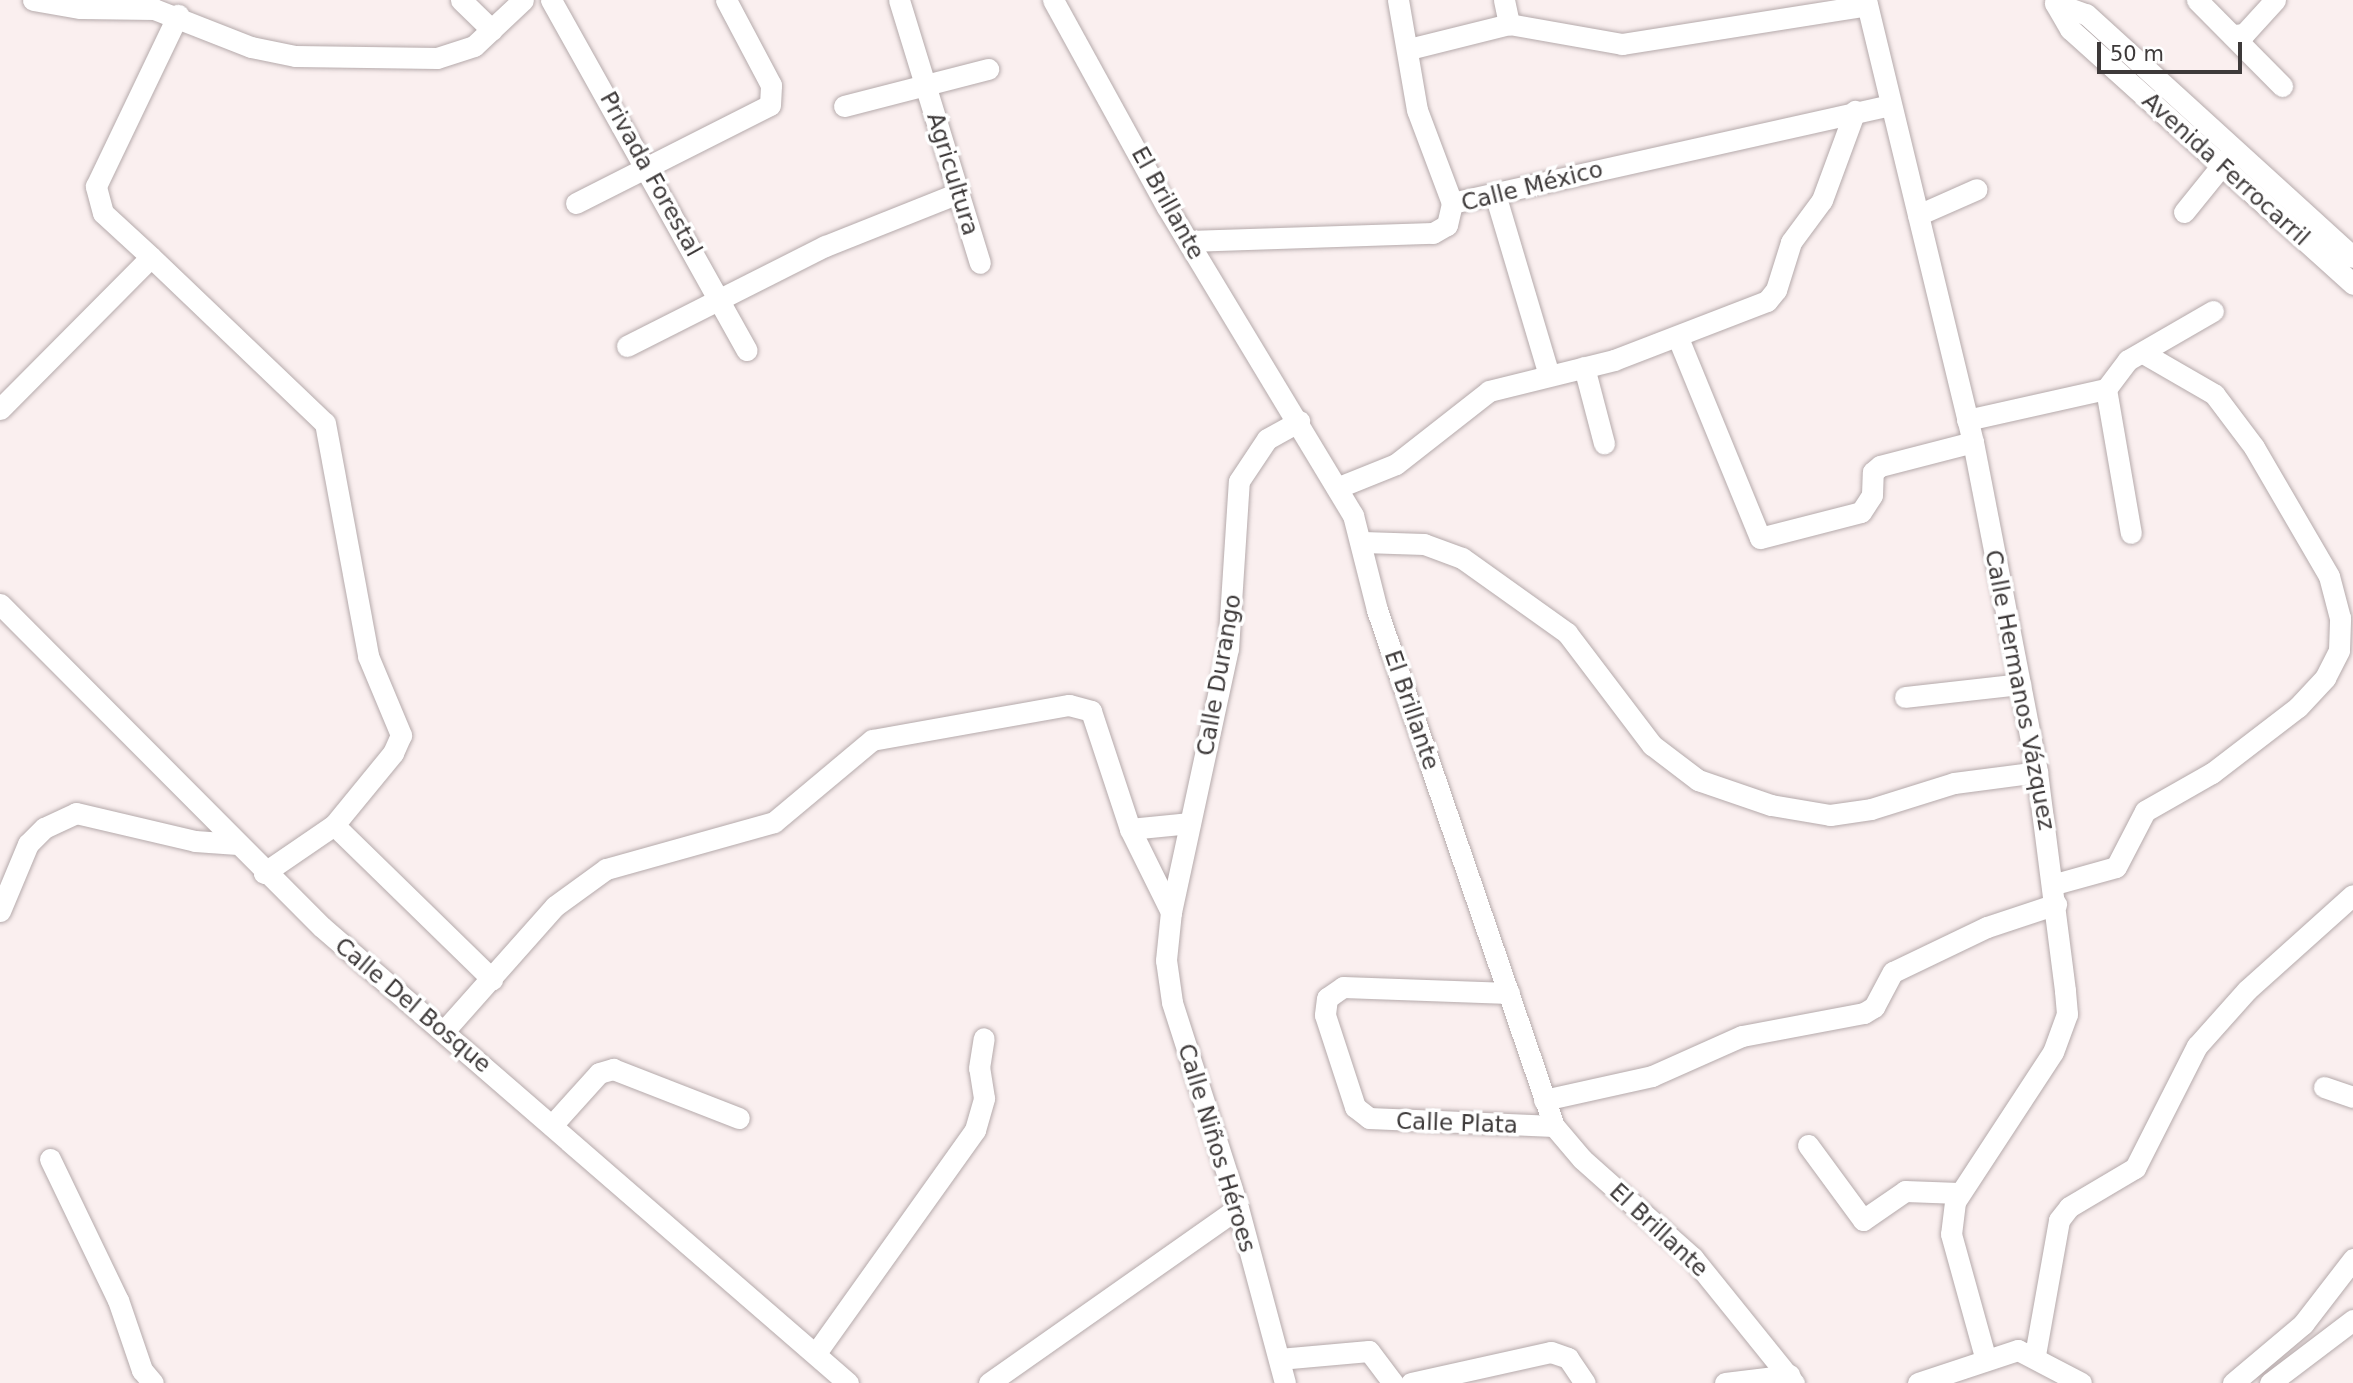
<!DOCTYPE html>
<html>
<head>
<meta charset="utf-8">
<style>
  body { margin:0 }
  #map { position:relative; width:2353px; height:1383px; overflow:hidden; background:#faefef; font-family:"DejaVu Sans",sans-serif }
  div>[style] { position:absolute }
  .roads { filter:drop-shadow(0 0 2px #b5aaab) drop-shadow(0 0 2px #b5aaab) }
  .minor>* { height:21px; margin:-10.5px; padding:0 10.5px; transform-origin:10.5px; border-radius:10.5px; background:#fff }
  span { translate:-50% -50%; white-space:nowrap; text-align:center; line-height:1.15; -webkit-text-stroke:7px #fff; paint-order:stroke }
  .street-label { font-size:23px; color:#3e3a3a }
  .scale { position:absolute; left:2097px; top:42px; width:145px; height:32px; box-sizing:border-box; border:4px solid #3e3a3a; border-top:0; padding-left:9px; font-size:21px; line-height:24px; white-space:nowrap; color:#3e3a3a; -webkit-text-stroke:5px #fff; paint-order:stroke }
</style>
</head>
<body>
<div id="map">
  <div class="roads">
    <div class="minor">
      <div style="left:33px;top:0;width:48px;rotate:9.7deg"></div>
      <div style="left:80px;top:8px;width:74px;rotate:0.8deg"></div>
      <div style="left:154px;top:9px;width:104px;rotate:21.4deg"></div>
      <div style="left:251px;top:47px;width:45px;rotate:11.6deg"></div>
      <div style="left:295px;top:56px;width:142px;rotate:0.8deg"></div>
      <div style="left:437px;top:58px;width:39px;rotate:-18deg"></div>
      <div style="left:474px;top:46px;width:67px;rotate:-43.2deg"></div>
      <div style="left:461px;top:0;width:43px;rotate:44.1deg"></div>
      <div style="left:551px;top:0;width:401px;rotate:60.8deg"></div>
      <div style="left:899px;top:0;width:275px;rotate:72.9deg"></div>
      <div style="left:1053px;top:0;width:236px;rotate:61.2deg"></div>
      <div style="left:1167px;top:207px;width:360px;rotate:58.9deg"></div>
      <div style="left:1353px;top:515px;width:98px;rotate:75.8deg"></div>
      <div style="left:1377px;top:610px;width:546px;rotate:71.07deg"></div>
      <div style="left:1554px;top:1126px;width:43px;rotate:49.7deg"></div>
      <div style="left:1582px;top:1159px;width:149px;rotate:41.7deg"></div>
      <div style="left:1693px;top:1258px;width:161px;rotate:51.1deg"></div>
      <div style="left:1504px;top:0;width:25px;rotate:78deg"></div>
      <div style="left:1866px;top:0;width:455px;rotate:76.4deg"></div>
      <div style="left:1973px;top:442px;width:336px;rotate:79deg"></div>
      <div style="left:2037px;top:772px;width:221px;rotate:82.7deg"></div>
      <div style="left:2065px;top:991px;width:23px;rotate:85deg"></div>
      <div style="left:2067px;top:1014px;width:40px;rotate:110.2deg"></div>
      <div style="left:2053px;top:1052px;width:179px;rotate:123.2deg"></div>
      <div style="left:1955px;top:1202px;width:32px;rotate:97deg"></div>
      <div style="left:1951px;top:1234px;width:128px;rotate:74.5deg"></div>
      <div style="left:2197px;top:0;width:121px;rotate:45.3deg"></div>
      <div style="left:2055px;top:3px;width:30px;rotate:60deg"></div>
      <div style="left:2070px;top:29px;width:381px;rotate:42deg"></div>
      <div style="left:2055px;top:3px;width:33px;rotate:20deg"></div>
      <div style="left:2086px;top:14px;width:361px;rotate:42.3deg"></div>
      <div style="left:2235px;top:35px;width:9px;rotate:-6deg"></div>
      <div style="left:2244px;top:34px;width:46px;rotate:-47.6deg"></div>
      <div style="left:1409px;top:49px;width:103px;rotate:-14deg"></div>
      <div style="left:1509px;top:24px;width:115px;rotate:10deg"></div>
      <div style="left:1622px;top:44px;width:248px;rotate:-9deg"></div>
      <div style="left:844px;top:106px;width:149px;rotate:-14.4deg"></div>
      <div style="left:1495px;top:194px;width:189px;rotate:73.4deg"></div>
      <div style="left:576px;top:203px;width:217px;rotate:-26.8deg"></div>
      <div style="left:770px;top:105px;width:20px;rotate:-87deg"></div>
      <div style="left:771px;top:85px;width:96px;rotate:-117.9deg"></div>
      <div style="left:1452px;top:203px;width:448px;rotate:-12.6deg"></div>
      <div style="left:2184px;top:212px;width:75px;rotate:-51deg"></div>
      <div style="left:1918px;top:215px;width:64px;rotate:-23.8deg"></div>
      <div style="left:1188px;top:241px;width:245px;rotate:-1.9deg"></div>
      <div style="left:1433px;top:233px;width:16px;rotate:-30deg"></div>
      <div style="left:1447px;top:225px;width:23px;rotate:-77deg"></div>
      <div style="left:1452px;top:203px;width:99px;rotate:-110.6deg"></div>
      <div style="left:1417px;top:110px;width:112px;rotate:-99.8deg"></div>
      <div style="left:151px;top:257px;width:240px;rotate:43.7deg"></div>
      <div style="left:325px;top:423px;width:237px;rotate:79.5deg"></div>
      <div style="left:368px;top:656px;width:86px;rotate:67.3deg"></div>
      <div style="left:401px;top:735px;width:20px;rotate:114deg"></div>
      <div style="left:393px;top:753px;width:93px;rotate:129.3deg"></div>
      <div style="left:334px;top:825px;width:85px;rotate:145.6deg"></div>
      <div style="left:1678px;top:338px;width:216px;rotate:67.7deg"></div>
      <div style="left:1760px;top:538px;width:104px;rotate:-14.4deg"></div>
      <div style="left:1861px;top:512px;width:20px;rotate:-57deg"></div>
      <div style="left:1872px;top:495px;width:23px;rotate:-88deg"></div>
      <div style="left:1873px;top:472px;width:9px;rotate:-41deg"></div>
      <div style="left:1880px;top:466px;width:96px;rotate:-14.5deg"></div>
      <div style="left:627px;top:346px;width:222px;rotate:-26.8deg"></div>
      <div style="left:825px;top:246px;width:143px;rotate:-21.7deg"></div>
      <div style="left:1584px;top:367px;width:79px;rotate:75.3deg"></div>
      <div style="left:2106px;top:389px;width:146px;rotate:80.2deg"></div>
      <div style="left:0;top:409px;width:214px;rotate:-45.2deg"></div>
      <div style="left:151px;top:257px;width:65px;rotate:-137.5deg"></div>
      <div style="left:103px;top:213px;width:28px;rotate:-105deg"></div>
      <div style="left:96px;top:186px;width:190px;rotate:-64.4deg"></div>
      <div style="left:1967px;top:420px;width:142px;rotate:-12.6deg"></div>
      <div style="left:2106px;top:389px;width:36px;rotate:-53deg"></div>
      <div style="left:2128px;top:360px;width:98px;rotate:-30deg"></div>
      <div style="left:1339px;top:487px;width:61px;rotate:-22deg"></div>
      <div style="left:1396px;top:464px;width:118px;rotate:-38.1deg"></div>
      <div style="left:1489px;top:391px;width:129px;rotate:-13.9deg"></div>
      <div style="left:1614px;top:360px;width:164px;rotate:-21.1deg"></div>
      <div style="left:1767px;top:301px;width:14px;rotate:-51deg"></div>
      <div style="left:1776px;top:290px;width:50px;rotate:-72.6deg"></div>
      <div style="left:1791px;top:242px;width:52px;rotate:-53.6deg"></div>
      <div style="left:1822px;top:200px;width:95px;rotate:-69.7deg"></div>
      <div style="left:1363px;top:542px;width:61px;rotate:1.9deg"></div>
      <div style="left:1424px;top:544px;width:40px;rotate:20.2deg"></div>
      <div style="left:1462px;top:558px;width:129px;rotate:35.5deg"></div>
      <div style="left:1567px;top:633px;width:141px;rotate:52.8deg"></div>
      <div style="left:1652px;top:745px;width:58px;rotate:37.3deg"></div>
      <div style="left:1698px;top:780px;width:77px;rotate:18.9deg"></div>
      <div style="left:1771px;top:805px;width:60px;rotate:9.6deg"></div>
      <div style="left:1830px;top:815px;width:41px;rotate:-8.3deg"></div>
      <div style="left:1871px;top:809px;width:87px;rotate:-17.4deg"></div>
      <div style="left:1954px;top:783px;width:84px;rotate:-7.5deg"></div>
      <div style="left:0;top:604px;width:456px;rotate:45.1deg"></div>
      <div style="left:322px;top:927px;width:696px;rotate:40.92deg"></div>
      <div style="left:1905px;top:697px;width:116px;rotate:-6.4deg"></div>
      <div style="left:334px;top:825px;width:221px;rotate:44.3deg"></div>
      <div style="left:1130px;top:829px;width:60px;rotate:-5.7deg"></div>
      <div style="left:2055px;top:884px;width:63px;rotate:-15.6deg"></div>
      <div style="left:2116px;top:867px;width:63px;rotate:-62.6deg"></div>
      <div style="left:2145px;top:811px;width:77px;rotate:-29.6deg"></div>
      <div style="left:2212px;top:773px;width:108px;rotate:-37.5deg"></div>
      <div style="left:2298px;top:707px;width:40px;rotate:-47deg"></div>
      <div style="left:2325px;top:678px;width:31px;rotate:-63deg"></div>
      <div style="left:2339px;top:650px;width:32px;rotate:-88deg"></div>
      <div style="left:2340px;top:618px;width:43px;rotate:-104.7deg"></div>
      <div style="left:2329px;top:576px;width:149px;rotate:-120.2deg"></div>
      <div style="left:2254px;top:447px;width:66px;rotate:-127deg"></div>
      <div style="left:2214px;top:394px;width:82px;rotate:-150deg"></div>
      <div style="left:0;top:911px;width:73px;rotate:-67.3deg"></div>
      <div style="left:28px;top:844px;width:23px;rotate:-45deg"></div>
      <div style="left:44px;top:828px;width:35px;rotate:-25deg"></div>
      <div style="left:76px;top:813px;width:122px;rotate:13.2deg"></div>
      <div style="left:195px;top:841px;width:39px;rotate:4deg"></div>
      <div style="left:1509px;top:993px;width:166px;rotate:-177.9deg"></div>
      <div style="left:1343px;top:987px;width:19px;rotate:145deg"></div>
      <div style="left:1327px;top:998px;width:17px;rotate:97deg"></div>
      <div style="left:1325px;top:1015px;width:97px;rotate:71.9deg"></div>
      <div style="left:1355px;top:1107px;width:18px;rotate:38deg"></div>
      <div style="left:1369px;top:1118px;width:185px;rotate:2.5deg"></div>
      <div style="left:444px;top:1031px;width:167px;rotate:-48.4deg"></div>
      <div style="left:555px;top:906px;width:63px;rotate:-36deg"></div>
      <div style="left:606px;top:869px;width:174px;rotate:-15.6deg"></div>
      <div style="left:774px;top:822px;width:128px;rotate:-39.9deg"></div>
      <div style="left:872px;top:740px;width:200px;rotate:-10.1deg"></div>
      <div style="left:1069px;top:705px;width:23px;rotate:15deg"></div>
      <div style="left:1091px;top:711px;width:124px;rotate:71.7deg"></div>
      <div style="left:1130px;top:829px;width:93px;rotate:63.7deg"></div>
      <div style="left:2324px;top:1087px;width:31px;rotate:19deg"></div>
      <div style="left:1544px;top:1100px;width:111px;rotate:-12.5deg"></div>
      <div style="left:1652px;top:1076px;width:98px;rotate:-24deg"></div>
      <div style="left:1742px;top:1036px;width:124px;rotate:-10.7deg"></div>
      <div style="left:1864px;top:1013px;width:12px;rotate:-31deg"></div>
      <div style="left:1874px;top:1007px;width:40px;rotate:-62deg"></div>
      <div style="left:1893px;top:972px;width:104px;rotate:-25.6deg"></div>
      <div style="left:1987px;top:927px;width:73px;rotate:-18.4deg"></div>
      <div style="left:554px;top:1123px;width:67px;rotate:-48deg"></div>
      <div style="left:599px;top:1073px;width:15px;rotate:-16deg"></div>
      <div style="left:613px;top:1069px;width:135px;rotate:21.3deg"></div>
      <div style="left:1808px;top:1145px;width:93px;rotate:53.7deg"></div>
      <div style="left:1863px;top:1220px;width:51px;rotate:-34.6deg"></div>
      <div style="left:1905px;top:1191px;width:54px;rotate:2.1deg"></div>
      <div style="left:50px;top:1159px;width:157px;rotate:64.3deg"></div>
      <div style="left:118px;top:1300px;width:74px;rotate:71.1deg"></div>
      <div style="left:142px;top:1370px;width:17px;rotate:50deg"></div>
      <div style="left:816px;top:1353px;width:274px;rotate:-54.5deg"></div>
      <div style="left:975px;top:1130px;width:33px;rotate:-74deg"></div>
      <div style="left:984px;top:1098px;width:30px;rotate:-99deg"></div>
      <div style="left:979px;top:1068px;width:30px;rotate:-81deg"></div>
      <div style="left:2035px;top:1355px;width:137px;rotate:-79.9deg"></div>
      <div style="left:2059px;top:1220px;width:16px;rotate:-52deg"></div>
      <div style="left:2069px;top:1207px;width:77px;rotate:-30.6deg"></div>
      <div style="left:2135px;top:1168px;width:137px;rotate:-63.1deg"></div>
      <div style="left:2197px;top:1046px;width:75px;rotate:-48.2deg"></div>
      <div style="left:2247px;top:990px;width:142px;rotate:-41.9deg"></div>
      <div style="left:1279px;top:1359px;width:90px;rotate:-5.1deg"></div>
      <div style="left:1369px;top:1351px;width:40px;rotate:53deg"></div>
      <div style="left:989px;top:1383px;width:304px;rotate:-35.1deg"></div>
      <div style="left:1285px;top:1383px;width:181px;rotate:-105deg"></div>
      <div style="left:1238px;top:1208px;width:216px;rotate:-107.8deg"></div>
      <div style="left:1172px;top:1002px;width:42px;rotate:-98.1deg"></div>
      <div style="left:1166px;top:960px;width:48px;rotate:-84.1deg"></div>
      <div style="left:1171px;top:912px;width:269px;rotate:-77.8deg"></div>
      <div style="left:1228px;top:649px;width:168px;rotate:-86.3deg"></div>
      <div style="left:1239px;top:481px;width:50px;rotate:-56.3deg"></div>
      <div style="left:1267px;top:439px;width:37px;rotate:-29deg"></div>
      <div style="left:1411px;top:1383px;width:143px;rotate:-12.5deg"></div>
      <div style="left:1551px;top:1352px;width:18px;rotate:19deg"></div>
      <div style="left:1568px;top:1358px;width:30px;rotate:56deg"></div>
      <div style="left:1725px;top:1383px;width:65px;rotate:-7deg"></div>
      <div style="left:1918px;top:1383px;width:105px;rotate:-18.3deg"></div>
      <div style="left:2018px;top:1350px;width:71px;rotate:27.6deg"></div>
      <div style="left:2233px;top:1383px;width:92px;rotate:-40.1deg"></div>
      <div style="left:2303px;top:1324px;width:82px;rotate:-52.4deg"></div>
      <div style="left:2270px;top:1383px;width:104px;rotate:-37.2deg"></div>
    </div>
  </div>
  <div class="street-label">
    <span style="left:2226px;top:169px;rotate:42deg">Avenida Ferrocarril</span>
    <span style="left:651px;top:174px;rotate:61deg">Privada Forestal</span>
    <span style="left:953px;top:174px;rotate:73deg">Agricultura</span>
    <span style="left:1532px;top:186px;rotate:-14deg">Calle México</span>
    <span style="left:1168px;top:203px;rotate:61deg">El Brillante</span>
    <span style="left:1219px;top:675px;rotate:-80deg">Calle Durango</span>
    <span style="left:2020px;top:690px;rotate:79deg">Calle Hermanos Vázquez</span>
    <span style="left:1412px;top:710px;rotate:71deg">El Brillante</span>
    <span style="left:413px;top:1005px;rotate:40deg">Calle Del Bosque</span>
    <span style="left:1457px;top:1123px;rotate:2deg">Calle Plata</span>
    <span style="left:1217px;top:1148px;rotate:73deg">Calle Niños Héroes</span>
    <span style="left:1659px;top:1230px;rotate:43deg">El Brillante</span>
  </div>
  <div class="scale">50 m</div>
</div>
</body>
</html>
